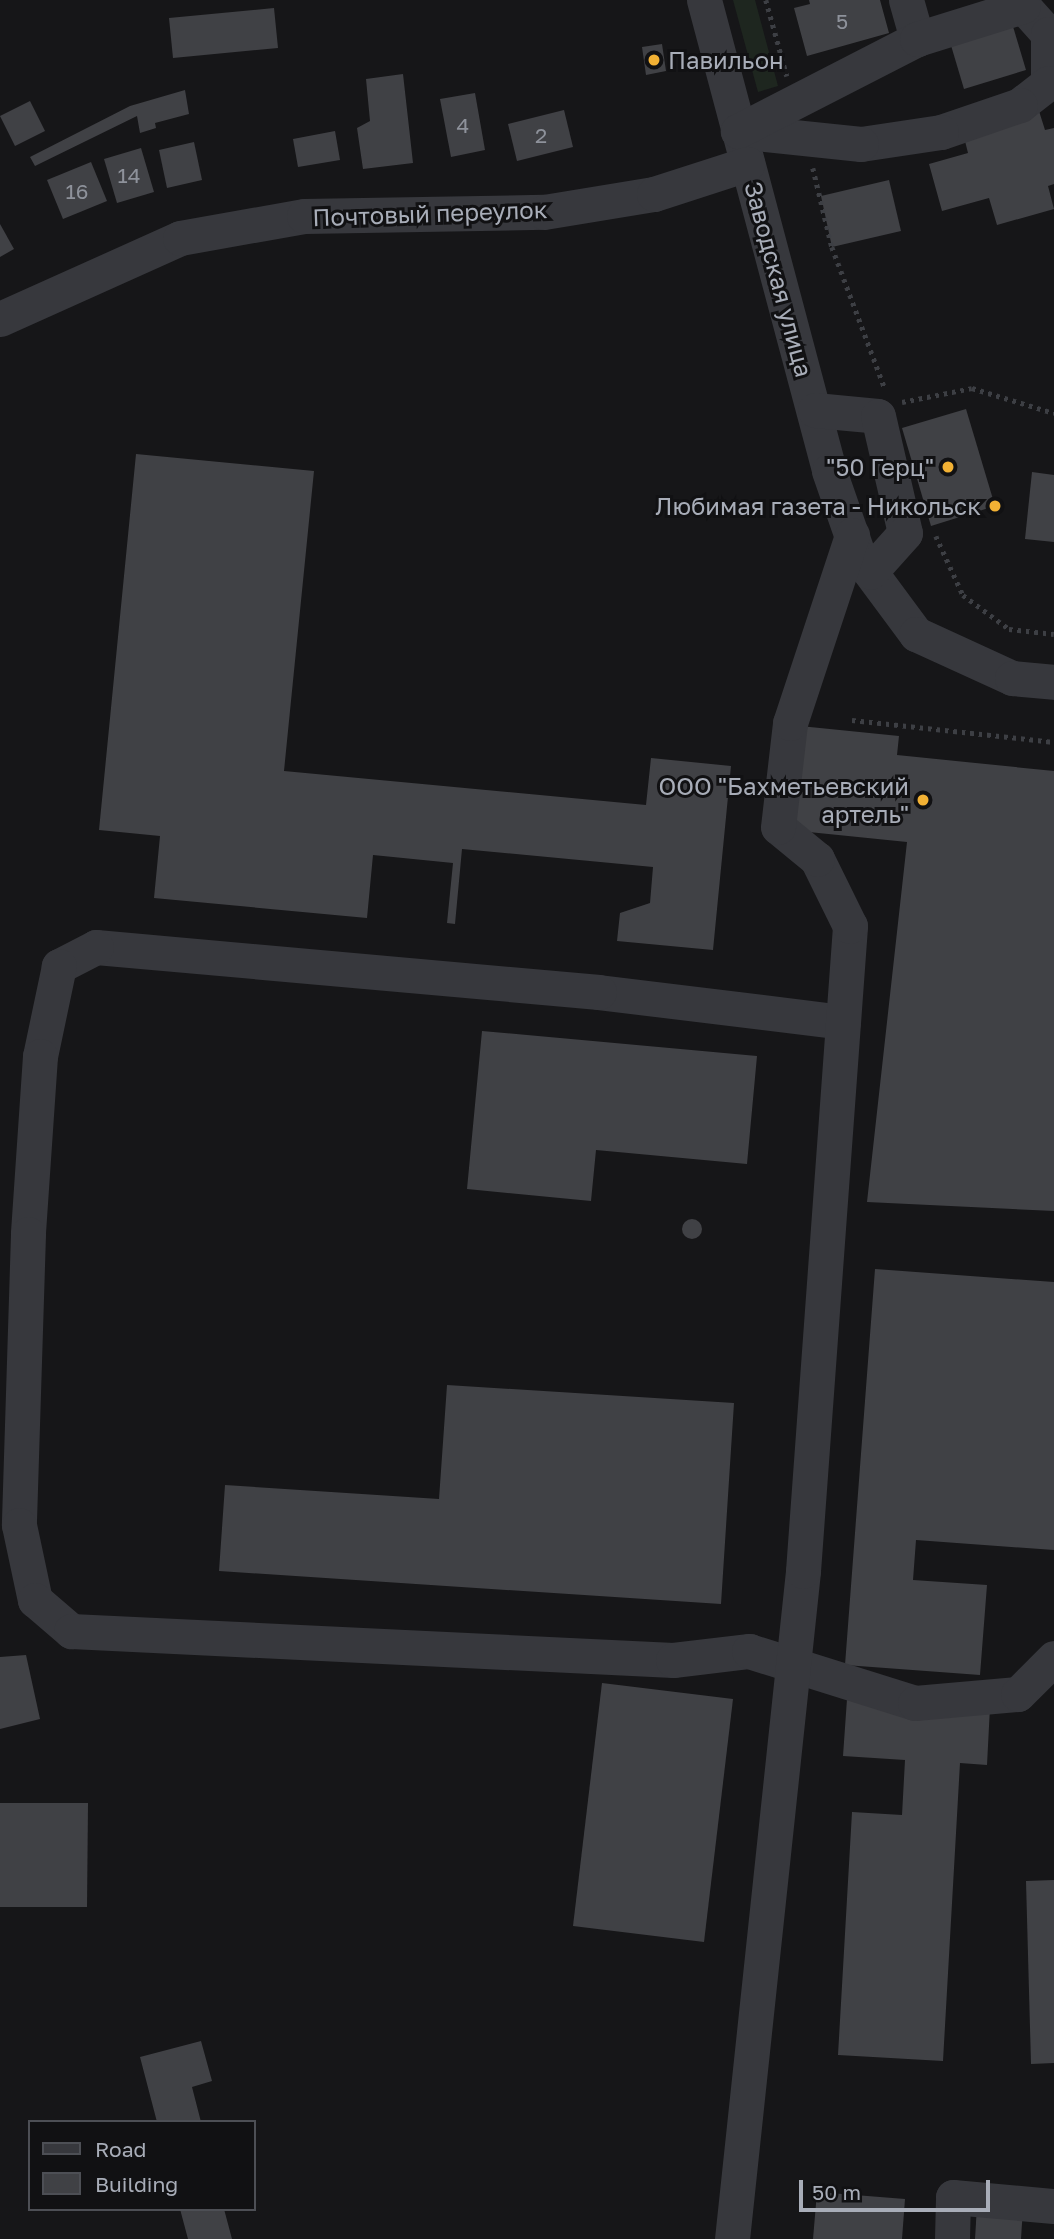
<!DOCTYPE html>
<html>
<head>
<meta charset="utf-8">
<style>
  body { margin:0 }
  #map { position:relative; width:1054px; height:2239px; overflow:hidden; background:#161618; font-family:"Golos Text",sans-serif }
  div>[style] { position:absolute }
  .green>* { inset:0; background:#1e261f }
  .building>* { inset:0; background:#404145 }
  .round { border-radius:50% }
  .path>* { height:4.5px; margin-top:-2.25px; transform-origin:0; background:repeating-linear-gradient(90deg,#3d3f44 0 3.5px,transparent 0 8.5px) }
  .minor>* { height:35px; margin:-17.5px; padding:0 17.5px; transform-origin:17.5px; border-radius:17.5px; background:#37383d }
  .dots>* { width:19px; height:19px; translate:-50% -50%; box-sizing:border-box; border:4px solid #111113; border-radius:50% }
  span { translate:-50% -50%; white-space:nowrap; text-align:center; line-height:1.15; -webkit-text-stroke:6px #111113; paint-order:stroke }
  .number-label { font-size:21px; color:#8e929b }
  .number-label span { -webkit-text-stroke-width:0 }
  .poi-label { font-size:24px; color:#a8adb8 }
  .left { translate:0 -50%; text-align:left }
  .right { translate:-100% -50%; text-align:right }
  .street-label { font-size:24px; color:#a8adb8 }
  .legend { position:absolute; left:28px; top:2120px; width:228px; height:91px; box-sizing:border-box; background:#111113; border:2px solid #4d4f55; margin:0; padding:9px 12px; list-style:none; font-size:21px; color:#a8adb8 }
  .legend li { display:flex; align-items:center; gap:14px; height:35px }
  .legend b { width:35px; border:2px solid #4d4f55 }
  .scale { position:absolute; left:799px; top:2180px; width:191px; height:32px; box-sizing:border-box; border:4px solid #a8adb8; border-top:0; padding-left:9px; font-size:21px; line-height:24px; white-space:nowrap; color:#a8adb8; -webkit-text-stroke:5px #111113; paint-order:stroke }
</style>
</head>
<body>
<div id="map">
  <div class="green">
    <div style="clip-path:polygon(733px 0,755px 0,778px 86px,758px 92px)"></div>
  </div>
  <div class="building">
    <div style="clip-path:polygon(809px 0,880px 0,889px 33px,807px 56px,794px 8px,810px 4px)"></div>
    <div style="clip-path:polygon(274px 8px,278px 48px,173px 58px,169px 18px)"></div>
    <div style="clip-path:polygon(1009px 13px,1026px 70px,964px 89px,947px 32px)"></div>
    <div style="clip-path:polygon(662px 44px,666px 71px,646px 75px,642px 47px)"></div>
    <div style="clip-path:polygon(403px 74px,413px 163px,363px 169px,357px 128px,370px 121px,366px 79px)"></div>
    <div style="clip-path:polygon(185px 90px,189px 114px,155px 123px,156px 128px,140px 133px,137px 116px,35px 166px,30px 157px,130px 106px)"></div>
    <div style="clip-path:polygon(475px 93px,485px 150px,451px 157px,440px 99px)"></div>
    <div style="clip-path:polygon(30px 101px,45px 131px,15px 146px,0 116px)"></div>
    <div style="clip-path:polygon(564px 110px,573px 147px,517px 161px,508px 124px)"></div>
    <div style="clip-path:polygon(1039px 111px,1045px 130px,1054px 128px,1054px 184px,1048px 186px,1054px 209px,997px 225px,989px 198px,942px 211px,929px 164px,968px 153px,963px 133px)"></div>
    <div style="clip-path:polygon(335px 131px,340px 160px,298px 167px,293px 139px)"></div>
    <div style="clip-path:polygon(194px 142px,202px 180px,167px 188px,159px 150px)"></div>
    <div style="clip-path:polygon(141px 148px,154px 192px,117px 203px,104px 159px)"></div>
    <div style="clip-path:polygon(91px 162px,107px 201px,63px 219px,47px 180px)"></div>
    <div style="clip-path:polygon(889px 180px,901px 231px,832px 247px,821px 196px)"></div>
    <div style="clip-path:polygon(0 224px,14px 249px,0 257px)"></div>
    <div style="clip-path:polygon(966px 409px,995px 506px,931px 526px,902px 428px)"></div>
    <div style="clip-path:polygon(136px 454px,314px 471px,284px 771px,646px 805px,651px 758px,731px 766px,713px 950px,617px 941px,620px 913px,650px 903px,653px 867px,462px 849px,455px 924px,447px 923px,453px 863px,373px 855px,367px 918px,154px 898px,160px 836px,99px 830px)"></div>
    <div style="clip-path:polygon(1032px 472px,1054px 475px,1054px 542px,1025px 539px)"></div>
    <div style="clip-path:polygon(800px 726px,899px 736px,897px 755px,1054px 771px,1054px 1211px,867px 1202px,907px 842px,789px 830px)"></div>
    <div style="clip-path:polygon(482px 1031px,757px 1056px,747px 1164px,596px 1150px,591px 1201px,467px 1189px)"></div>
    <div class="round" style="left:682px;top:1219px;width:20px;height:20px"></div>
    <div style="clip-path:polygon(875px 1269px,1054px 1282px,1054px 1550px,916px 1540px,913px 1580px,987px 1585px,980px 1675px,845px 1665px)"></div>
    <div style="clip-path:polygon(447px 1385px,734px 1403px,721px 1604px,219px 1571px,225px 1485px,439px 1499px)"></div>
    <div style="clip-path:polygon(26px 1655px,40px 1719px,0 1729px,0 1657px)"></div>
    <div style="clip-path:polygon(602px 1683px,733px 1699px,704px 1942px,573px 1926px)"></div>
    <div style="clip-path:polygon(847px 1699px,990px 1707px,987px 1765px,960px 1763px,943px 2061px,838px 2055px,852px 1812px,902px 1815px,905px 1760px,843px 1756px)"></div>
    <div style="clip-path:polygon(0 1803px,88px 1803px,87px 1907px,0 1907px)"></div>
    <div style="clip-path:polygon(1054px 1880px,1054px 2063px,1031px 2064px,1026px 1881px)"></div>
    <div style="clip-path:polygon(201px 2041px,212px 2081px,192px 2087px,201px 2122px,157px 2122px,140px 2057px)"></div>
    <div style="clip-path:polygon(817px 2192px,905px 2199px,902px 2239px,813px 2239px)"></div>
    <div style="clip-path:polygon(977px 2206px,1023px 2208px,1021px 2239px,975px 2239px)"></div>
    <div style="clip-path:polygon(180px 2209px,224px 2209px,232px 2239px,188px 2239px)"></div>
  </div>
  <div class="path">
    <div style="left:766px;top:0;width:79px;rotate:74.6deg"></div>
    <div style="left:813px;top:168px;width:81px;rotate:76.5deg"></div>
    <div style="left:832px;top:247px;width:152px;rotate:69.5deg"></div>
    <div style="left:902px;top:402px;width:71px;rotate:-11.3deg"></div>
    <div style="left:972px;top:388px;width:86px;rotate:17deg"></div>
    <div style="left:936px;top:536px;width:65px;rotate:65.4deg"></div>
    <div style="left:963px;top:595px;width:57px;rotate:36.5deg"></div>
    <div style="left:1009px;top:629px;width:45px;rotate:6.3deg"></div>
    <div style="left:852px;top:720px;width:203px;rotate:6.2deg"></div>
  </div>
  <div class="minor">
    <div style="left:704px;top:0;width:487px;rotate:75.1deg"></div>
    <div style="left:829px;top:471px;width:91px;rotate:70.8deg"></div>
    <div style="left:859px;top:557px;width:96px;rotate:53.5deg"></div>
    <div style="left:916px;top:634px;width:106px;rotate:24.6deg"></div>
    <div style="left:1012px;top:678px;width:42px;rotate:5.4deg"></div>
    <div style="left:906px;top:0;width:41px;rotate:74.2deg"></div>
    <div style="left:1023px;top:6px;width:38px;rotate:48deg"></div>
    <div style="left:1048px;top:34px;width:49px;rotate:90deg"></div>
    <div style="left:1048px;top:83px;width:36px;rotate:142deg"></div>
    <div style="left:1020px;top:105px;width:83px;rotate:161.1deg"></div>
    <div style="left:941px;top:132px;width:81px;rotate:171.5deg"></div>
    <div style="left:861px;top:144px;width:124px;rotate:-174deg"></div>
    <div style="left:738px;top:131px;width:201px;rotate:-27.2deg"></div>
    <div style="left:917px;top:39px;width:111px;rotate:-17.3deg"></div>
    <div style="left:0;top:319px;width:197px;rotate:-24.2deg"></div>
    <div style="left:180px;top:238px;width:126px;rotate:-10.1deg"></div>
    <div style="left:304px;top:216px;width:240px;rotate:-1deg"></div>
    <div style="left:544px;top:212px;width:111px;rotate:-9.3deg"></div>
    <div style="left:654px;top:194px;width:98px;rotate:-17.9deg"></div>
    <div style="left:815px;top:410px;width:63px;rotate:5.4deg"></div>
    <div style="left:878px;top:416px;width:120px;rotate:77deg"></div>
    <div style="left:905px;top:533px;width:52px;rotate:131.9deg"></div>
    <div style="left:843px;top:1022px;width:246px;rotate:-173deg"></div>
    <div style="left:599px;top:992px;width:505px;rotate:-174.89deg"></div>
    <div style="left:96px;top:947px;width:42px;rotate:152.8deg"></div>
    <div style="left:59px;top:966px;width:92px;rotate:101.9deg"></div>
    <div style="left:40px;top:1056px;width:178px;rotate:93.9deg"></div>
    <div style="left:28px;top:1234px;width:291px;rotate:91.8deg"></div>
    <div style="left:19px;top:1525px;width:77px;rotate:78deg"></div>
    <div style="left:35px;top:1600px;width:48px;rotate:40.7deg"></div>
    <div style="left:71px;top:1631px;width:603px;rotate:2.76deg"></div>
    <div style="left:673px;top:1660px;width:77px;rotate:-6.8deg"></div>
    <div style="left:749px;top:1651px;width:174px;rotate:17.4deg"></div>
    <div style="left:915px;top:1703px;width:103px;rotate:-5deg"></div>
    <div style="left:1018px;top:1694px;width:51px;rotate:-45deg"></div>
    <div style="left:732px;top:2239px;width:672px;rotate:-83.93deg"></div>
    <div style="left:803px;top:1571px;width:647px;rotate:-85.83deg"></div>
    <div style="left:850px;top:926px;width:75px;rotate:-116.2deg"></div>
    <div style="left:817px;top:859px;width:50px;rotate:-140.6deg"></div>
    <div style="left:778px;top:827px;width:105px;rotate:-83.4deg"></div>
    <div style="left:790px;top:723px;width:198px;rotate:-71.7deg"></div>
    <div style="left:952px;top:2239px;width:42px;rotate:-88.6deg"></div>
    <div style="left:953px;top:2197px;width:101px;rotate:5.1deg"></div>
  </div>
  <div class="dots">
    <div style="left:654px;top:60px;background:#f2b134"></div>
    <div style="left:948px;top:467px;background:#f2b134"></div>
    <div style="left:995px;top:506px;background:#f2b134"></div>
    <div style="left:923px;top:800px;background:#f2b134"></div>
  </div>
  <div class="number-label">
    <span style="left:842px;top:21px">5</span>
    <span style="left:463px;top:125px">4</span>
    <span style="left:541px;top:135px">2</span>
    <span style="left:129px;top:175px">14</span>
    <span style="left:77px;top:191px">16</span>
  </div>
  <div class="poi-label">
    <span class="left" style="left:668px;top:60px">Павильон</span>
    <span class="right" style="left:934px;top:467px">"50 Герц"</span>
    <span class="right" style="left:981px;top:506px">Любимая газета - Никольск</span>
    <span class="right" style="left:909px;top:800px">ООО "Бахметьевский<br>артель"</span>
  </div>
  <div class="street-label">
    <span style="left:430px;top:213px;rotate:-2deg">Почтовый переулок</span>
    <span style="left:779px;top:279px;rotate:75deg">Заводская улица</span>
  </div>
  <ul class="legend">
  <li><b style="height:9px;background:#37383d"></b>Road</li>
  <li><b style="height:19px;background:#404145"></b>Building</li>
  </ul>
  <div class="scale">50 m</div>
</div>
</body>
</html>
